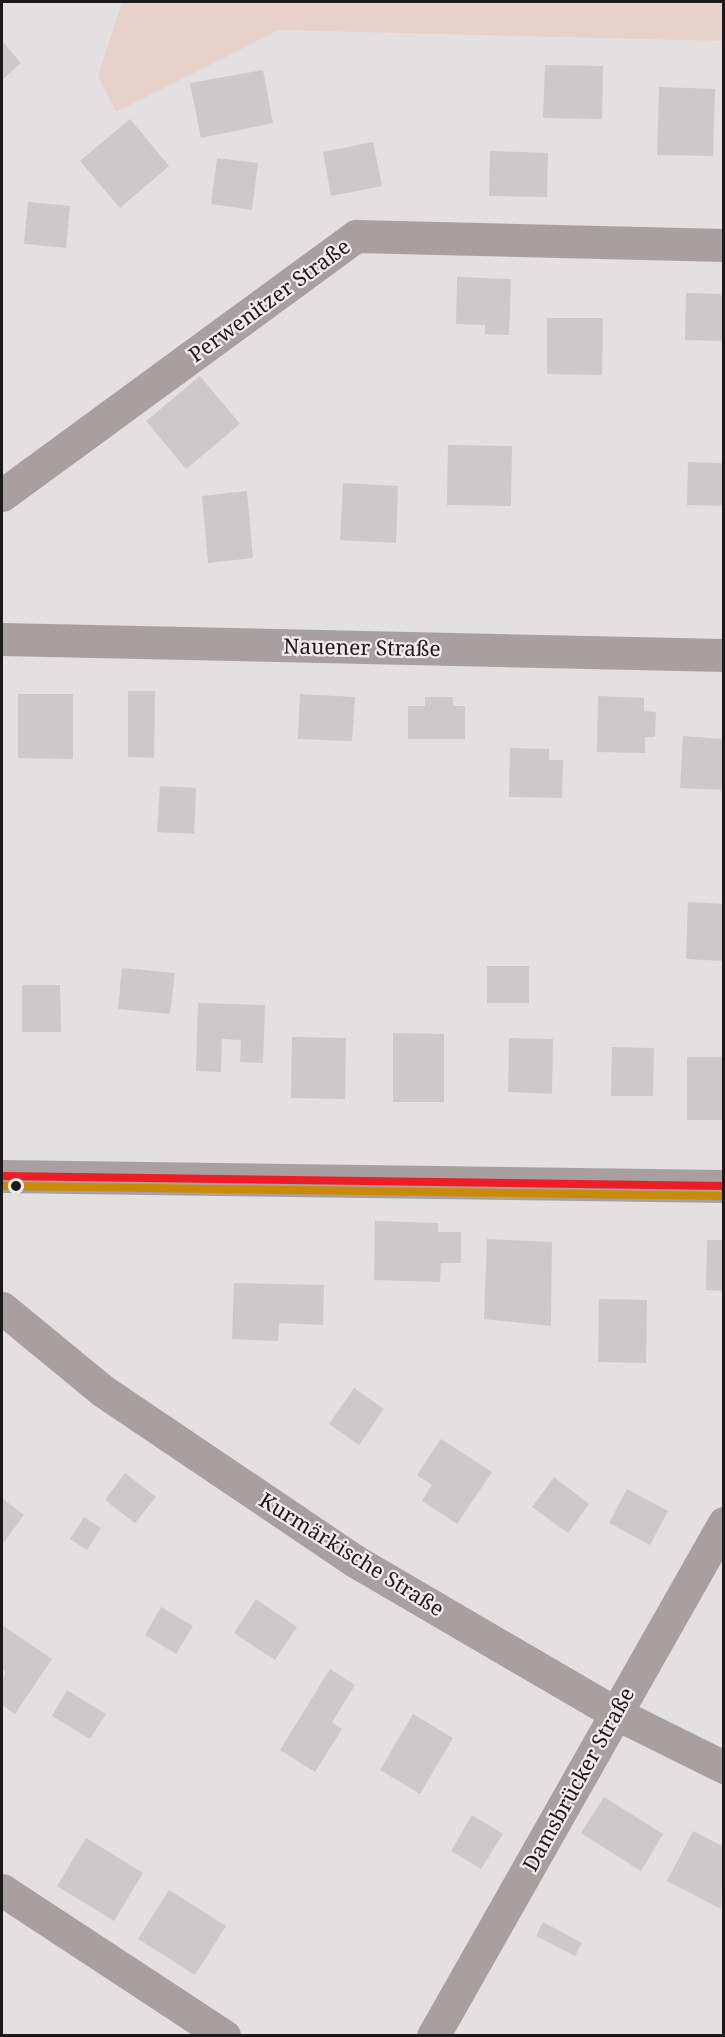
<!DOCTYPE html>
<html>
<head>
<meta charset="utf-8">
<style>
  body { margin:0 }
  #map { position:relative; width:725px; height:2037px; overflow:hidden; background:#e4dfe1; font-family:"Noto Serif",serif }
  div>[style] { position:absolute }
  .green>* { inset:0; background:#e7d2cb }
  .building>* { inset:0; background:#ccc9cb }
  .minor>* { height:33px; margin:-16.5px; padding:0 16.5px; transform-origin:16.5px; border-radius:16.5px; background:#a8a0a0 }
  .bus-1>* { height:8px; margin:-4px; padding:0 4px; transform-origin:4px; border-radius:4px; background:#ed1d25 }
  .bus-2>* { height:8px; margin:-4px; padding:0 4px; transform-origin:4px; border-radius:4px; background:#cb8a05 }
  .dots>* { width:16px; height:16px; translate:-50% -50%; box-sizing:border-box; border:3px solid #f2ebee; border-radius:50% }
  span { translate:-50% -50%; white-space:nowrap; text-align:center; line-height:1.15; -webkit-text-stroke:4.5px #f2ebee; paint-order:stroke }
  .street-label { font-size:21px; color:#1c191a }
  .frame { position:absolute; inset:0; border:3px solid #1c191a; pointer-events:none }
</style>
</head>
<body>
<div id="map">
  <div class="green">
    <div style="clip-path:polygon(122px 2px,723px 2px,723px 41px,279px 30px,116px 112px,98px 76px)"></div>
  </div>
  <div class="building">
    <div style="clip-path:polygon(2px 41px,21px 63px,2px 80px)"></div>
    <div style="clip-path:polygon(545px 65px,603px 66px,602px 119px,543px 118px)"></div>
    <div style="clip-path:polygon(263px 70px,273px 123px,201px 138px,190px 83px)"></div>
    <div style="clip-path:polygon(659px 87px,715px 89px,713px 156px,657px 155px)"></div>
    <div style="clip-path:polygon(130px 119px,169px 166px,120px 208px,80px 161px)"></div>
    <div style="clip-path:polygon(373px 142px,382px 186px,331px 196px,323px 152px)"></div>
    <div style="clip-path:polygon(490px 151px,548px 153px,547px 197px,489px 196px)"></div>
    <div style="clip-path:polygon(217px 158px,258px 163px,252px 210px,211px 204px)"></div>
    <div style="clip-path:polygon(28px 202px,70px 206px,66px 248px,24px 244px)"></div>
    <div style="clip-path:polygon(457px 277px,511px 279px,509px 335px,485px 334px,485px 325px,456px 324px)"></div>
    <div style="clip-path:polygon(686px 293px,724px 294px,724px 341px,685px 340px)"></div>
    <div style="clip-path:polygon(547px 318px,603px 318px,602px 375px,547px 374px)"></div>
    <div style="clip-path:polygon(200px 376px,240px 424px,186px 469px,146px 421px)"></div>
    <div style="clip-path:polygon(448px 445px,512px 446px,511px 506px,447px 505px)"></div>
    <div style="clip-path:polygon(688px 462px,724px 463px,724px 506px,687px 505px)"></div>
    <div style="clip-path:polygon(343px 483px,398px 486px,396px 543px,340px 540px)"></div>
    <div style="clip-path:polygon(247px 491px,253px 558px,208px 563px,202px 496px)"></div>
    <div style="clip-path:polygon(128px 691px,155px 691px,154px 758px,128px 757px)"></div>
    <div style="clip-path:polygon(18px 694px,73px 694px,73px 759px,18px 758px)"></div>
    <div style="clip-path:polygon(300px 694px,355px 697px,352px 741px,298px 739px)"></div>
    <div style="clip-path:polygon(598px 696px,644px 698px,644px 711px,656px 712px,655px 737px,645px 737px,645px 753px,597px 752px)"></div>
    <div style="clip-path:polygon(425px 697px,453px 697px,453px 706px,465px 706px,465px 739px,408px 739px,408px 706px,425px 706px)"></div>
    <div style="clip-path:polygon(683px 736px,724px 739px,724px 790px,680px 788px)"></div>
    <div style="clip-path:polygon(510px 748px,549px 749px,549px 760px,563px 760px,562px 798px,509px 797px)"></div>
    <div style="clip-path:polygon(160px 786px,196px 788px,194px 834px,157px 832px)"></div>
    <div style="clip-path:polygon(688px 902px,724px 904px,724px 961px,686px 959px)"></div>
    <div style="clip-path:polygon(487px 966px,529px 966px,529px 1003px,487px 1003px)"></div>
    <div style="clip-path:polygon(122px 968px,175px 973px,170px 1014px,118px 1009px)"></div>
    <div style="clip-path:polygon(22px 985px,60px 985px,61px 1032px,22px 1032px)"></div>
    <div style="clip-path:polygon(198px 1003px,265px 1005px,263px 1063px,240px 1062px,241px 1040px,222px 1039px,221px 1072px,196px 1071px)"></div>
    <div style="clip-path:polygon(393px 1033px,444px 1034px,444px 1102px,393px 1102px)"></div>
    <div style="clip-path:polygon(292px 1037px,346px 1038px,345px 1099px,291px 1098px)"></div>
    <div style="clip-path:polygon(509px 1038px,553px 1039px,552px 1094px,508px 1092px)"></div>
    <div style="clip-path:polygon(612px 1047px,654px 1048px,653px 1096px,611px 1096px)"></div>
    <div style="clip-path:polygon(687px 1057px,724px 1057px,724px 1120px,687px 1120px)"></div>
    <div style="clip-path:polygon(375px 1221px,438px 1223px,438px 1232px,461px 1232px,461px 1263px,441px 1263px,440px 1282px,374px 1280px)"></div>
    <div style="clip-path:polygon(487px 1239px,552px 1242px,551px 1326px,484px 1319px)"></div>
    <div style="clip-path:polygon(707px 1240px,724px 1240px,724px 1291px,706px 1290px)"></div>
    <div style="clip-path:polygon(234px 1283px,324px 1285px,323px 1325px,279px 1323px,278px 1341px,232px 1339px)"></div>
    <div style="clip-path:polygon(599px 1299px,647px 1300px,646px 1363px,598px 1362px)"></div>
    <div style="clip-path:polygon(354px 1388px,384px 1409px,359px 1445px,329px 1424px)"></div>
    <div style="clip-path:polygon(441px 1439px,492px 1472px,457px 1524px,422px 1501px,432px 1485px,417px 1475px)"></div>
    <div style="clip-path:polygon(125px 1473px,156px 1497px,135px 1523px,105px 1500px)"></div>
    <div style="clip-path:polygon(554px 1477px,589px 1504px,568px 1533px,532px 1507px)"></div>
    <div style="clip-path:polygon(627px 1489px,668px 1511px,650px 1545px,609px 1523px)"></div>
    <div style="clip-path:polygon(2px 1498px,24px 1515px,2px 1545px)"></div>
    <div style="clip-path:polygon(84px 1517px,101px 1528px,87px 1550px,70px 1539px)"></div>
    <div style="clip-path:polygon(256px 1599px,297px 1627px,275px 1660px,234px 1633px)"></div>
    <div style="clip-path:polygon(161px 1607px,193px 1626px,176px 1654px,145px 1635px)"></div>
    <div style="clip-path:polygon(2px 1625px,52px 1659px,15px 1714px,2px 1705px,2px 1680px,6px 1673px,2px 1669px)"></div>
    <div style="clip-path:polygon(330px 1669px,355px 1685px,332px 1722px,342px 1729px,315px 1772px,280px 1750px)"></div>
    <div style="clip-path:polygon(67px 1690px,106px 1714px,90px 1739px,52px 1716px)"></div>
    <div style="clip-path:polygon(413px 1714px,453px 1738px,420px 1794px,380px 1770px)"></div>
    <div style="clip-path:polygon(604px 1797px,663px 1834px,641px 1871px,581px 1833px)"></div>
    <div style="clip-path:polygon(472px 1815px,503px 1834px,481px 1869px,451px 1851px)"></div>
    <div style="clip-path:polygon(693px 1831px,724px 1847px,721px 1909px,667px 1881px)"></div>
    <div style="clip-path:polygon(86px 1838px,143px 1873px,114px 1921px,57px 1886px)"></div>
    <div style="clip-path:polygon(169px 1890px,226px 1926px,195px 1975px,138px 1939px)"></div>
    <div style="clip-path:polygon(543px 1922px,582px 1943px,575px 1956px,536px 1936px)"></div>
  </div>
  <div class="minor">
    <div style="left:2px;top:495px;width:439px;rotate:-36.2deg"></div>
    <div style="left:356px;top:236px;width:368px;rotate:1.4deg"></div>
    <div style="left:2px;top:639px;width:722px;rotate:1.27deg"></div>
    <div style="left:2px;top:1176px;width:722px;rotate:0.79deg"></div>
    <div style="left:2px;top:1308px;width:131px;rotate:39.4deg"></div>
    <div style="left:103px;top:1391px;width:304px;rotate:34deg"></div>
    <div style="left:355px;top:1561px;width:301px;rotate:30.3deg"></div>
    <div style="left:615px;top:1713px;width:122px;rotate:26.4deg"></div>
    <div style="left:2px;top:1890px;width:266px;rotate:33.3deg"></div>
    <div style="left:433px;top:2036px;width:590px;rotate:-60.44deg"></div>
  </div>
  <div class="bus-1">
    <div style="left:2px;top:1176px;width:722px;rotate:0.79deg"></div>
  </div>
  <div class="bus-2">
    <div style="left:2px;top:1186px;width:722px;rotate:0.79deg"></div>
  </div>
  <div class="dots">
    <div style="left:16px;top:1186px;background:#1c191a"></div>
  </div>
  <div class="street-label">
    <span style="left:269px;top:300px;rotate:-36deg">Perwenitzer Straße</span>
    <span style="left:362px;top:647px;rotate:1deg">Nauener Straße</span>
    <span style="left:352px;top:1554px;rotate:32deg">Kurmärkische Straße</span>
    <span style="left:578px;top:1779px;rotate:-61deg">Damsbrücker Straße</span>
  </div>
  <div class="frame"></div>
</div>
</body>
</html>
